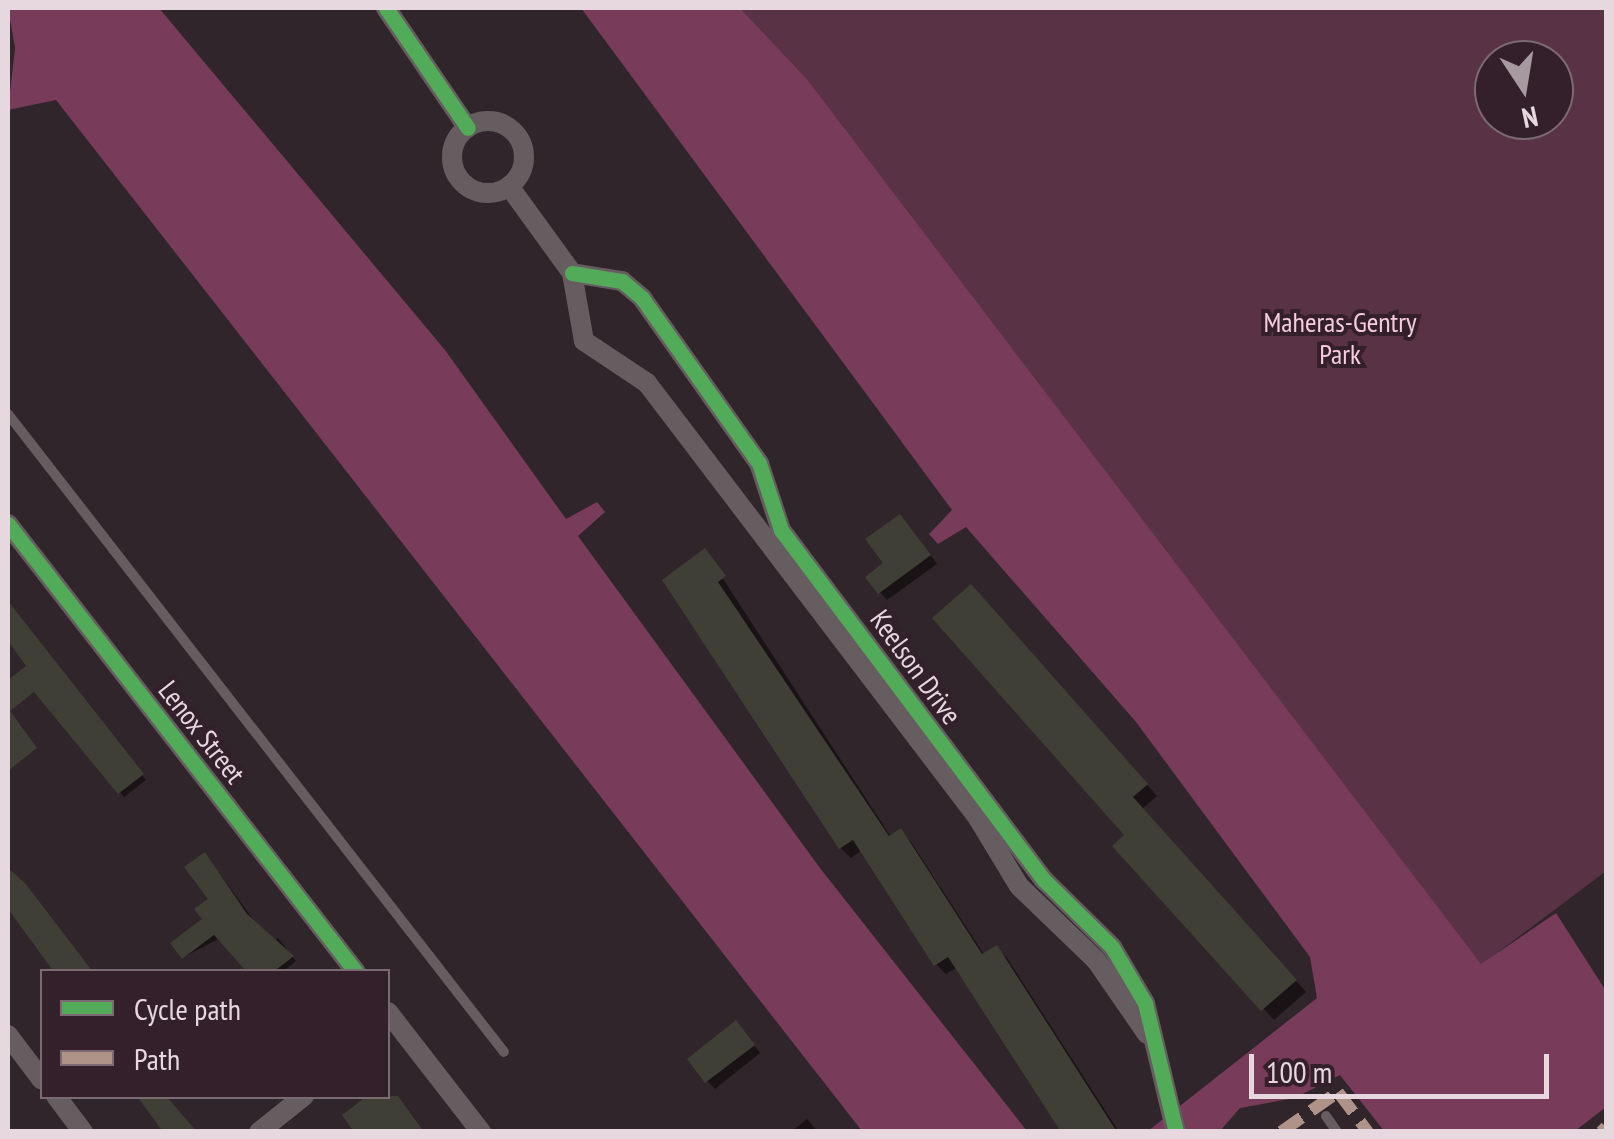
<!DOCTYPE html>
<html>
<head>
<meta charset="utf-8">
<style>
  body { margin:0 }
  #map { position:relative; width:1614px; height:1139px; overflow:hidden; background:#2f252a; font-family:"PT Sans Narrow",sans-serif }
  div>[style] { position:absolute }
  .green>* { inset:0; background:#593245 }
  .water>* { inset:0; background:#783b5a }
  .shadow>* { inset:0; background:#0007 }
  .building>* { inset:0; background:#403f35 }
  .lane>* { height:10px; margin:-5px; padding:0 5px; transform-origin:5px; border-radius:5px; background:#665d61 }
  .street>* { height:20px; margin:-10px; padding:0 10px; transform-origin:10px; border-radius:10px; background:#665d61 }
  .street>.ring { margin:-10px; padding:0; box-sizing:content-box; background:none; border:20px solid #665d61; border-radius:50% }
  .quiet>* { height:12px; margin-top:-6px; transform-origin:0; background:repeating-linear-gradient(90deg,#af9288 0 25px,transparent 0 37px) }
  .cycleway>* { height:15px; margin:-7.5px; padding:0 7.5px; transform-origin:7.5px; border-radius:7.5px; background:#51ab58 }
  span { translate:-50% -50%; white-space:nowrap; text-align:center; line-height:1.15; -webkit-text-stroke:8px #34202a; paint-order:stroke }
  .park-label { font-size:28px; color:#f5cbdd }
  .street-label { font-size:28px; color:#e6d8de }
  .frame { position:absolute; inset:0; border:10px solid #e6d8de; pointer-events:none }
  .legend { position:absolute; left:40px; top:969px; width:350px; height:130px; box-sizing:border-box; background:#34202a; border:2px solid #7b6a72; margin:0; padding:12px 18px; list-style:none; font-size:30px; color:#e6d8de }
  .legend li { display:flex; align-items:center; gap:20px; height:50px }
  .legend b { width:50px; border:2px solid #7b6a72 }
  .north { position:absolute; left:1474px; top:40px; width:100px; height:100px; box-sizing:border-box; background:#34202a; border:2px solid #7b6a72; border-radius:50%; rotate:168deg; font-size:28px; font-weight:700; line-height:40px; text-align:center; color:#e6d8de }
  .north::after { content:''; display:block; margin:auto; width:35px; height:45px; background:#a6999f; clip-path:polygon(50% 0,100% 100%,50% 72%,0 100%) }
  .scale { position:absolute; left:1249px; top:1054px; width:300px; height:45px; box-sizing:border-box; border:5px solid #e6d8de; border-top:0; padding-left:12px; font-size:30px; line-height:35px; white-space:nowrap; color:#e6d8de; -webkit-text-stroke:8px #34202a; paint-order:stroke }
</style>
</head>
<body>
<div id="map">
  <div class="green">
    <div style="clip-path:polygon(evenodd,740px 8px,1606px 8px,1606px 871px,1481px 965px,807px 79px,740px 8px,1494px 60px,1554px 60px,1554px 120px,1494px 120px,1494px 60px)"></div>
  </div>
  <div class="water">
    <div style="clip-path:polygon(8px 8px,159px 8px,445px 350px,566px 519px,597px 502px,605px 512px,578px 536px,820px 868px,1027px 1131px,862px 1131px,56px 100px,8px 110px,15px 48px)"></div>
    <div style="clip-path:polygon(581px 8px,740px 8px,807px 79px,1481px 964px,1556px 913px,1606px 991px,1606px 1107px,1575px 1131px,1384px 1131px,1340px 1075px,1295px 1098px,1240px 1108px,1220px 1131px,1148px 1131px,1317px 998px,1310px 957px,1136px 722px,966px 527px,938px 544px,929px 534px,952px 510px)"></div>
  </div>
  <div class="shadow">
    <div style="clip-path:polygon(908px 525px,937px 564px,887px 600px,880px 592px)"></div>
    <div style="clip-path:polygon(705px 551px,891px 837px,900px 832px,911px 842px,985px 956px,997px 948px,1007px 958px,1119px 1132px,1064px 1132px,958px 967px,946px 974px,936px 964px,862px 850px,851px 858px,841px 848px,665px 581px)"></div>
    <div style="clip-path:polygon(981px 598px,1157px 796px,1142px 809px,1306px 992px,1274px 1020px,1116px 846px,1128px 836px)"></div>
    <div style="clip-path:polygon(8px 604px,146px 780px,124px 797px,8px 637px)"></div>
    <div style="clip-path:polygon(209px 859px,271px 944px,278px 938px,296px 961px,283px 972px,249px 972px,220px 938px,184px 957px,211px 899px)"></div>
    <div style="clip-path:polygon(744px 1031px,760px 1053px,715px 1089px,707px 1081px)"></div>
    <div style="clip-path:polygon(807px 1119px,818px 1132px,791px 1132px)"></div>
  </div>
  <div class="building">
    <div style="clip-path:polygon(900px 514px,931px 555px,878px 594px,865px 577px,883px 563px,865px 539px)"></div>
    <div style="clip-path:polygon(705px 548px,726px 576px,718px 582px,889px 836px,901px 828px,982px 954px,997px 945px,1117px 1132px,1061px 1132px,948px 957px,934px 966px,853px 840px,839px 849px,662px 580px)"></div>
    <div style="clip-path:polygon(971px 584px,1148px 784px,1133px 797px,1297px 980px,1261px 1011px,1112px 846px,1124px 835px,932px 618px)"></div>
    <div style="clip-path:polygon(8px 601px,144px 774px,118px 794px,34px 692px,10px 711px,37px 748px,8px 771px,8px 680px,26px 666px,8px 641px)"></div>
    <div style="clip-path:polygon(205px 852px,247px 914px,294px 956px,273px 972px,247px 972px,214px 935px,182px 959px,170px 943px,202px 919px,194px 909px,208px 899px,184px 867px)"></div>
    <div style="clip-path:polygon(8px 868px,25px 883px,93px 972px,54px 972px,8px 909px)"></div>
    <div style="clip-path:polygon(736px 1020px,755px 1045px,705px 1083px,687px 1059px)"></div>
    <div style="clip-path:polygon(137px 1096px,166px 1096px,197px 1132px,163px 1132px)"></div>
    <div style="clip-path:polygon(367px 1096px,398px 1096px,424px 1132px,354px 1132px,342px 1115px)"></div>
  </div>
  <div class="lane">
    <div style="left:8px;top:414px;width:808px;rotate:52.14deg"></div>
    <div style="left:1326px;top:1116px;width:19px;rotate:55deg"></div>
  </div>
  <div class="street">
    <div style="left:386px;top:8px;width:145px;rotate:55.7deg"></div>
    <div class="ring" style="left:452px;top:121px;width:52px;height:52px"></div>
    <div style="left:509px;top:186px;width:107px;rotate:54.1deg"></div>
    <div style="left:572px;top:273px;width:69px;rotate:80deg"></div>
    <div style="left:584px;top:341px;width:76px;rotate:33.7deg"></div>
    <div style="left:647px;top:383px;width:547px;rotate:52.73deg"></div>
    <div style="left:978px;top:818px;width:79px;rotate:58.9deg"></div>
    <div style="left:1019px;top:886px;width:107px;rotate:43.9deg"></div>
    <div style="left:1096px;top:960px;width:90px;rotate:55.4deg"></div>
    <div style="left:572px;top:273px;width:51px;rotate:9.1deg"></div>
    <div style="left:622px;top:281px;width:26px;rotate:40deg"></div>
    <div style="left:642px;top:298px;width:202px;rotate:54.7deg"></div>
    <div style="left:759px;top:463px;width:71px;rotate:71.8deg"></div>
    <div style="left:781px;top:530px;width:438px;rotate:53.1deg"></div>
    <div style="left:1044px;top:880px;width:95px;rotate:44.6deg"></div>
    <div style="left:1112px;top:947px;width:65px;rotate:59.5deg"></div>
    <div style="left:1145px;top:1003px;width:133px;rotate:76.5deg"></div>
    <div style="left:8px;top:524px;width:567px;rotate:52.16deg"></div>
    <div style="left:388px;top:1012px;width:152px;rotate:52.2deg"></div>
    <div style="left:8px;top:1035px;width:56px;rotate:52.9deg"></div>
    <div style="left:56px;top:1096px;width:45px;rotate:53.1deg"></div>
    <div style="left:259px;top:1132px;width:58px;rotate:-38.7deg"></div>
  </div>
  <div class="quiet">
    <div style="left:1281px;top:1132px;width:70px;rotate:-35.1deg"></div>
    <div style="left:1338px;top:1092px;width:50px;rotate:53.1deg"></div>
    <div style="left:1601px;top:1132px;width:7px;rotate:-45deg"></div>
  </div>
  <div class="cycleway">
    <div style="left:386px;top:8px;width:145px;rotate:55.7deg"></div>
    <div style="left:572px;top:273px;width:51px;rotate:9.1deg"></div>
    <div style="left:622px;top:281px;width:26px;rotate:40deg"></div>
    <div style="left:642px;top:298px;width:202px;rotate:54.7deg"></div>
    <div style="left:759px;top:463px;width:71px;rotate:71.8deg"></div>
    <div style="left:781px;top:530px;width:438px;rotate:53.1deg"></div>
    <div style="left:1044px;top:880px;width:95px;rotate:44.6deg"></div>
    <div style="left:1112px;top:947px;width:65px;rotate:59.5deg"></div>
    <div style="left:1145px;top:1003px;width:133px;rotate:76.5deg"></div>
    <div style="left:8px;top:524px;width:567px;rotate:52.16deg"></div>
  </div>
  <div class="park-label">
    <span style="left:1340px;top:338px">Maheras-Gentry<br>Park</span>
  </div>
  <div class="street-label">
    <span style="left:916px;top:667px;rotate:54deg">Keelson Drive</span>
    <span style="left:202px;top:732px;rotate:52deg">Lenox Street</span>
  </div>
  <div class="frame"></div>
  <ul class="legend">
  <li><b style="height:12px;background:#51ab58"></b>Cycle path</li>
  <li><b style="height:12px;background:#af9288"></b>Path</li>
  </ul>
  <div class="north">N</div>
  <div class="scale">100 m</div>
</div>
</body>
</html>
